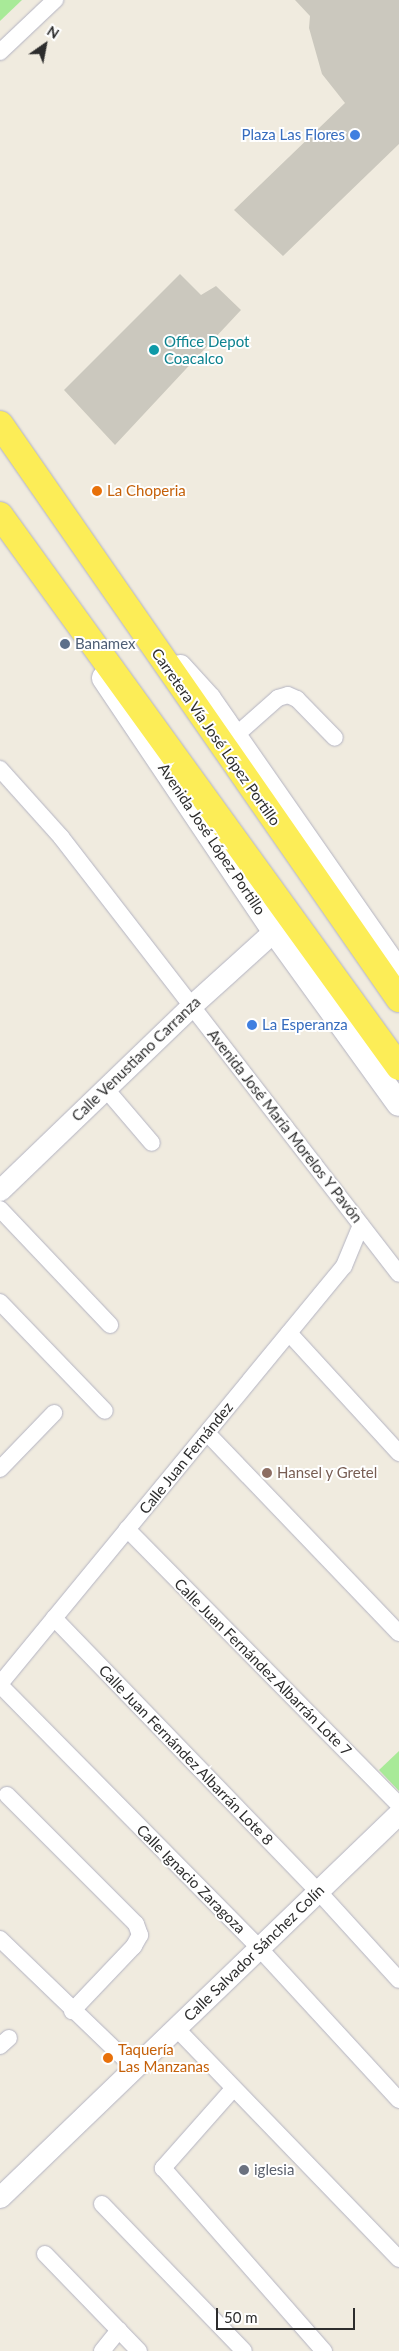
<!DOCTYPE html>
<html>
<head>
<meta charset="utf-8">
<style>
  body { margin:0 }
  #map { position:relative; width:399px; height:2351px; overflow:hidden; background:#f0ebdf; font-family:Lato,sans-serif }
  div>[style] { position:absolute }
  .green>* { inset:0; background:#a8ea98 }
  .building>* { inset:0; background:#cbc8be }
  .roads { filter:drop-shadow(0 0 1px #b3b3c2) drop-shadow(0 0 1px #b3b3c2) }
  .minor>* { height:16px; margin:-8px; padding:0 8px; transform-origin:8px; border-radius:8px; background:#fff }
  .tertiary>* { height:21px; margin:-10.5px; padding:0 10.5px; transform-origin:10.5px; border-radius:10.5px; background:#fff }
  .secondary>* { height:24px; margin:-12px; padding:0 12px; transform-origin:12px; border-radius:12px; background:#fff }
  .primary>* { height:26px; margin:-13px; padding:0 13px; transform-origin:13px; border-radius:13px; background:#fced57 }
  .dots>* { width:14px; height:14px; translate:-50% -50%; box-sizing:border-box; border:2px solid #fff; border-radius:50% }
  span { translate:-50% -50%; white-space:nowrap; text-align:center; line-height:1.15; -webkit-text-stroke:4px #fff; paint-order:stroke }
  .shop-label { font-size:15px; color:#366cbe }
  .right { translate:-100% -50%; text-align:right }
  .left { translate:0 -50%; text-align:left }
  .culture-label { font-size:15px; color:#0d838f }
  .food-label { font-size:15px; color:#c56008 }
  .service-label { font-size:15px; color:#4e5e75 }
  .street-label { font-size:15px; color:#2d2d2d }
  .education-label { font-size:15px; color:#785e54 }
  .worship-label { font-size:15px; color:#5b616d }
  .north { position:absolute; left:20px; top:20px; width:50px; height:50px; -webkit-text-stroke:4px #fff; paint-order:stroke; rotate:33deg; font-size:14px; font-weight:700; line-height:20px; text-align:center; color:#2d2d2d }
  .north::after { content:''; display:block; margin:auto; width:18px; height:22px; background:#2d2d2d; clip-path:polygon(50% 0,100% 100%,50% 72%,0 100%) }
  .scale { position:absolute; left:216px; top:2308px; width:139px; height:22px; box-sizing:border-box; border:2px solid #2d2d2d; border-top:0; padding-left:6px; font-size:15px; line-height:18px; white-space:nowrap; color:#2d2d2d; -webkit-text-stroke:4px #fff; paint-order:stroke }
</style>
</head>
<body>
<div id="map">
  <div class="green">
    <div style="clip-path:polygon(0 0,22px 0,0 21px)"></div>
    <div style="clip-path:polygon(399px 1751px,399px 1791px,379px 1770px)"></div>
  </div>
  <div class="building">
    <div style="clip-path:polygon(295px 0,399px 0,399px 144px,283px 256px,234px 210px,345px 103px,322px 74px,309px 28px,310px 16px)"></div>
    <div style="clip-path:polygon(180px 274px,201px 295px,216px 286px,241px 310px,115px 445px,64px 390px)"></div>
  </div>
  <div class="roads">
    <div class="minor">
      <div style="left:0;top:52px;width:76px;rotate:-43.4deg"></div>
      <div style="left:235px;top:736px;width:57px;rotate:-41.5deg"></div>
      <div style="left:278px;top:698px;width:10px;rotate:-17deg"></div>
      <div style="left:288px;top:695px;width:10px;rotate:24deg"></div>
      <div style="left:297px;top:699px;width:54px;rotate:45.7deg"></div>
      <div style="left:0;top:769px;width:91px;rotate:48.1deg"></div>
      <div style="left:61px;top:837px;width:552px;rotate:52.28deg"></div>
      <div style="left:105px;top:1088px;width:72px;rotate:49.5deg"></div>
      <div style="left:0;top:1209px;width:160px;rotate:46.5deg"></div>
      <div style="left:0;top:1302px;width:151px;rotate:46.1deg"></div>
      <div style="left:289px;top:1333px;width:163px;rotate:47.5deg"></div>
      <div style="left:207px;top:1433px;width:277px;rotate:46.2deg"></div>
      <div style="left:0;top:1469px;width:78px;rotate:-46deg"></div>
      <div style="left:127px;top:1529px;width:388px;rotate:45.4deg"></div>
      <div style="left:54px;top:1618px;width:380px;rotate:46deg"></div>
      <div style="left:318px;top:1891px;width:120px;rotate:47.7deg"></div>
      <div style="left:0;top:1684px;width:541px;rotate:-50.55deg"></div>
      <div style="left:344px;top:1266px;width:44px;rotate:-67.5deg"></div>
      <div style="left:0;top:1685px;width:371px;rotate:45.4deg"></div>
      <div style="left:260px;top:1949px;width:205px;rotate:47.4deg"></div>
      <div style="left:7px;top:1795px;width:182px;rotate:45deg"></div>
      <div style="left:136px;top:1924px;width:12px;rotate:70deg"></div>
      <div style="left:140px;top:1935px;width:13px;rotate:119deg"></div>
      <div style="left:134px;top:1946px;width:90px;rotate:133.6deg"></div>
      <div style="left:0;top:1939px;width:186px;rotate:43.9deg"></div>
      <div style="left:176px;top:2028px;width:321px;rotate:46deg"></div>
      <div style="left:0;top:2046px;width:12px;rotate:-42deg"></div>
      <div style="left:233px;top:2089px;width:106px;rotate:131.5deg"></div>
      <div style="left:163px;top:2168px;width:244px;rotate:48.7deg"></div>
      <div style="left:102px;top:2204px;width:204px;rotate:46deg"></div>
      <div style="left:45px;top:2254px;width:135px;rotate:45.9deg"></div>
      <div style="left:102px;top:2351px;width:27px;rotate:-51deg"></div>
    </div>
    <div class="tertiary">
      <div style="left:0;top:1190px;width:267px;rotate:-43.9deg"></div>
      <div style="left:192px;top:1005px;width:110px;rotate:-42.1deg"></div>
      <div style="left:0;top:2197px;width:554px;rotate:-43.9deg"></div>
    </div>
    <div class="secondary">
      <div style="left:180px;top:667px;width:43px;rotate:47.8deg"></div>
      <div style="left:209px;top:699px;width:333px;rotate:55.2deg"></div>
      <div style="left:104px;top:678px;width:305px;rotate:56.1deg"></div>
      <div style="left:274px;top:931px;width:213px;rotate:54.2deg"></div>
    </div>
    <div class="primary">
      <div style="left:0;top:424px;width:700px;rotate:55.24deg"></div>
      <div style="left:0;top:515px;width:681px;rotate:54.14deg"></div>
    </div>
  </div>
  <div class="dots">
    <div style="left:355px;top:135px;background:#3f7fe0"></div>
    <div style="left:154px;top:350px;background:#0f9aa8"></div>
    <div style="left:97px;top:491px;background:#e8710a"></div>
    <div style="left:65px;top:644px;background:#5c6f8a"></div>
    <div style="left:252px;top:1025px;background:#3f7fe0"></div>
    <div style="left:267px;top:1473px;background:#8d6e63"></div>
    <div style="left:108px;top:2058px;background:#e8710a"></div>
    <div style="left:244px;top:2170px;background:#6b7280"></div>
  </div>
  <div class="shop-label">
    <span class="right" style="left:345px;top:135px">Plaza Las Flores</span>
    <span class="left" style="left:262px;top:1025px">La Esperanza</span>
  </div>
  <div class="culture-label">
    <span class="left" style="left:164px;top:350px">Office Depot<br>Coacalco</span>
  </div>
  <div class="food-label">
    <span class="left" style="left:107px;top:491px">La Choperia</span>
    <span class="left" style="left:118px;top:2058px">Taquería<br>Las Manzanas</span>
  </div>
  <div class="service-label">
    <span class="left" style="left:75px;top:644px">Banamex</span>
  </div>
  <div class="street-label">
    <span style="left:216px;top:737px;rotate:55deg">Carretera Vía José López Portillo</span>
    <span style="left:212px;top:839px;rotate:56deg">Avenida José López Portillo</span>
    <span style="left:136px;top:1059px;rotate:-44deg">Calle Venustiano Carranza</span>
    <span style="left:285px;top:1126px;rotate:52deg">Avenida José María Morelos Y Pavón</span>
    <span style="left:186px;top:1458px;rotate:-51deg">Calle Juan Fernández</span>
    <span style="left:263px;top:1667px;rotate:45deg">Calle Juan Fernández Albarrán Lote 7</span>
    <span style="left:186px;top:1755px;rotate:46deg">Calle Juan Fernández Albarrán Lote 8</span>
    <span style="left:191px;top:1879px;rotate:45deg">Calle Ignacio Zaragoza</span>
    <span style="left:254px;top:1953px;rotate:-44deg">Calle Salvador Sánchez Colín</span>
  </div>
  <div class="education-label">
    <span class="left" style="left:277px;top:1473px">Hansel y Gretel</span>
  </div>
  <div class="worship-label">
    <span class="left" style="left:254px;top:2170px">iglesia</span>
  </div>
  <div class="north">N</div>
  <div class="scale">50 m</div>
</div>
</body>
</html>
